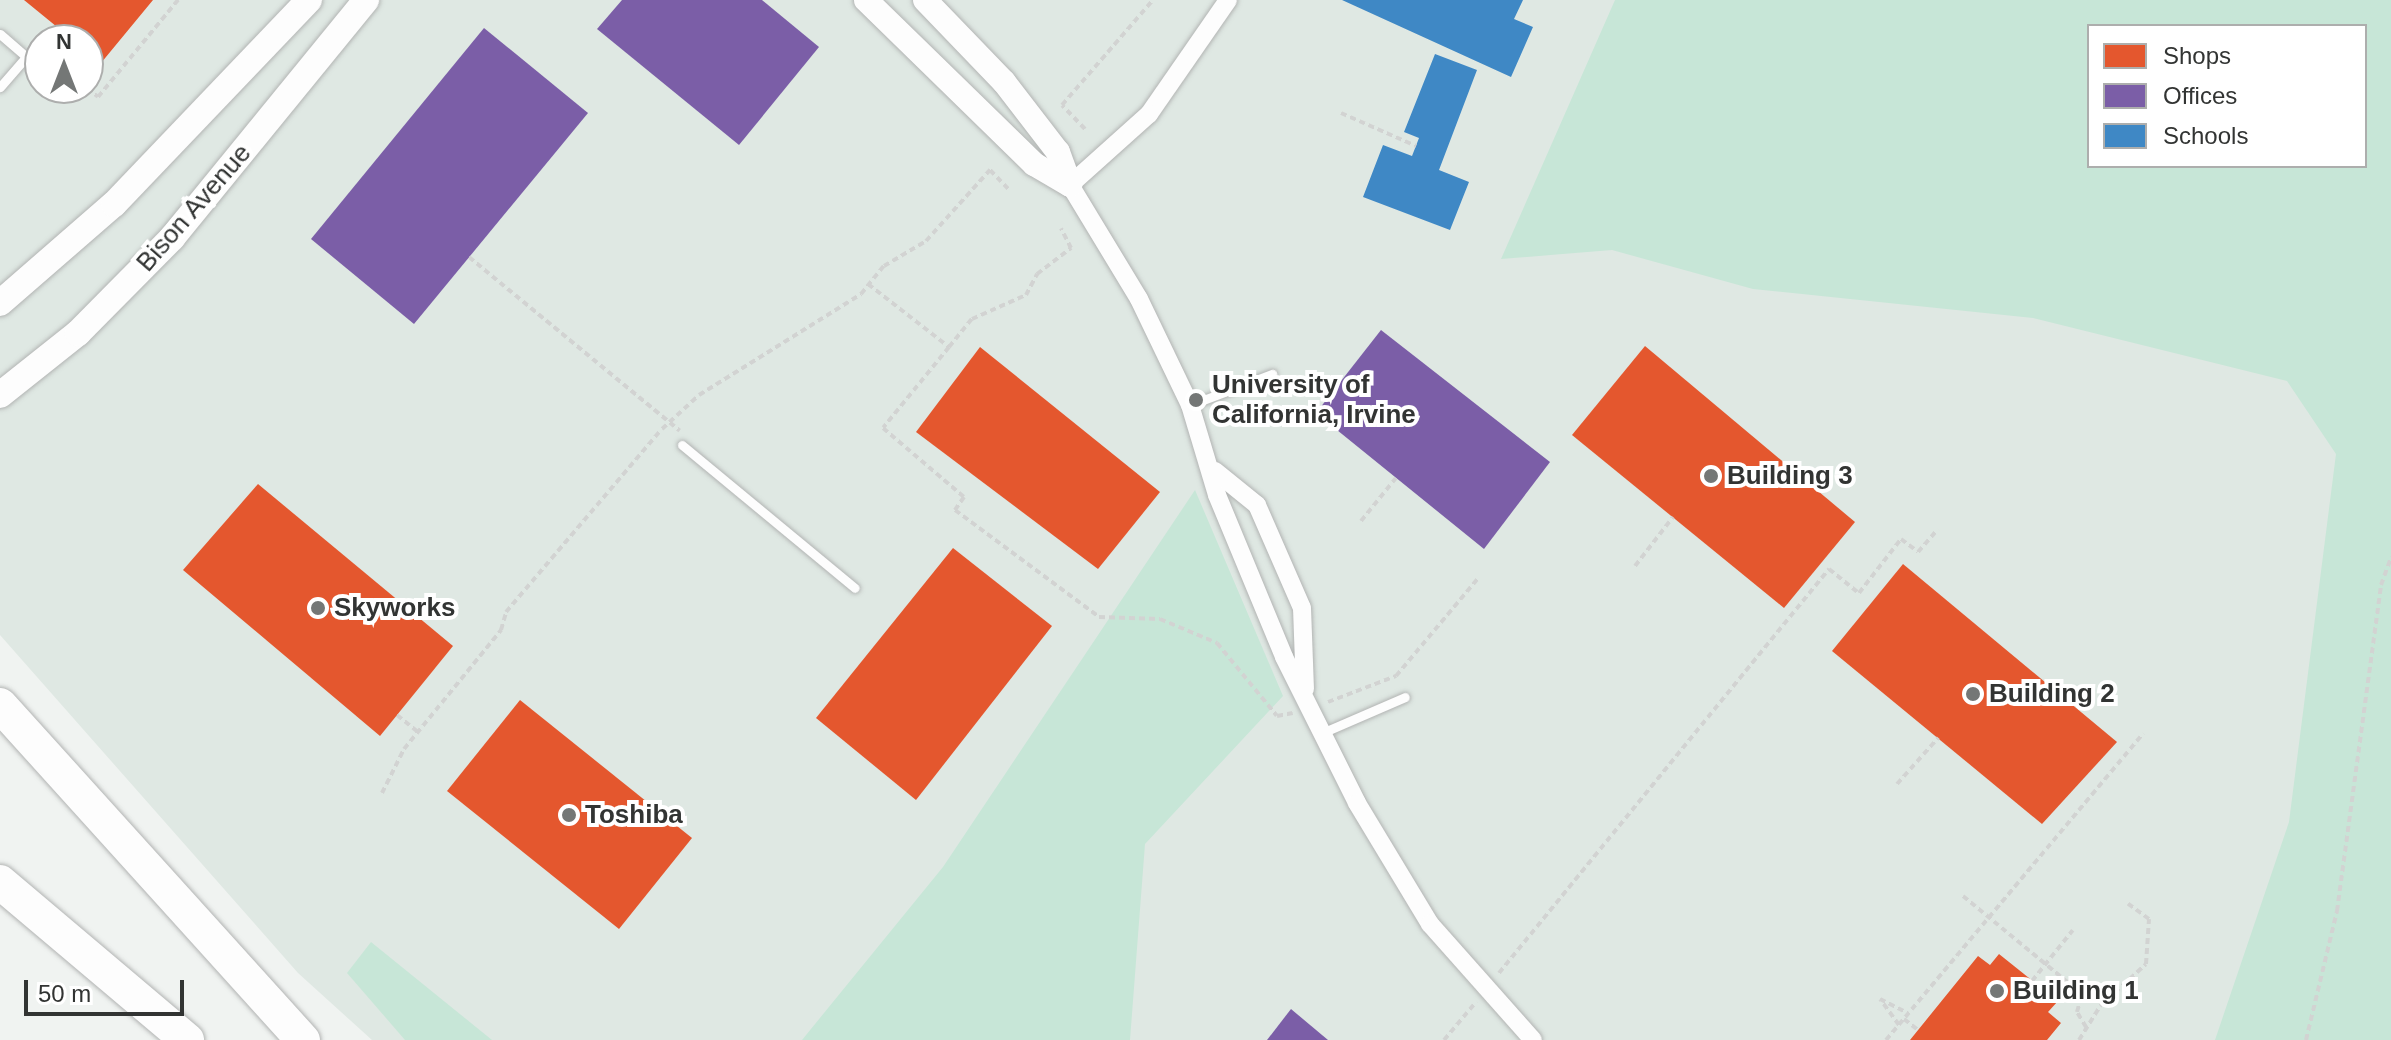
<!DOCTYPE html>
<html>
<head>
<meta charset="utf-8">
<style>
  body { margin:0 }
  #map { position:relative; width:2391px; height:1040px; overflow:hidden; background:#f0f3f1; font-family:Arial,sans-serif }
  div>[style] { position:absolute }
  .built>* { inset:0; background:#dfe8e3 }
  .green>* { inset:0; background:#c7e6d7 }
  .shops>* { inset:0; background:#e4572e }
  .offices>* { inset:0; background:#7b5ea7 }
  .schools>* { inset:0; background:#3f88c5 }
  .path>* { height:4px; margin-top:-2px; transform-origin:0; background:repeating-linear-gradient(90deg,#d2d3d2 0 6px,transparent 0 10px) }
  .roads { filter:drop-shadow(0 0 2px #b2b4b3) drop-shadow(0 0 2px #b2b4b3) }
  .service>* { height:9px; margin:-4.5px; padding:0 4.5px; transform-origin:4.5px; border-radius:4.5px; background:#fdfdfd }
  .minor>* { height:18px; margin:-9px; padding:0 9px; transform-origin:9px; border-radius:9px; background:#fdfdfd }
  .tertiary>* { height:24px; margin:-12px; padding:0 12px; transform-origin:12px; border-radius:12px; background:#fdfdfd }
  .secondary>* { height:26px; margin:-13px; padding:0 13px; transform-origin:13px; border-radius:13px; background:#fdfdfd }
  .motorway>* { height:34px; margin:-17px; padding:0 17px; transform-origin:17px; border-radius:17px; background:#fdfdfd }
  .dots>* { width:22px; height:22px; translate:-50% -50%; box-sizing:border-box; border:4px solid #fff; border-radius:50% }
  span { translate:-50% -50%; white-space:nowrap; text-align:center; line-height:1.15; -webkit-text-stroke:8px #fff; paint-order:stroke }
  .street-label { font-size:26px; color:#323433 }
  .poi-label { font-size:26px; color:#323433; font-weight:700 }
  .left { translate:0 -50%; text-align:left }
  .legend { position:absolute; left:2087px; top:24px; width:280px; height:144px; box-sizing:border-box; background:#fff; border:2px solid #adaead; margin:0; padding:10px 14px; list-style:none; font-size:24px; color:#323433 }
  .legend li { display:flex; align-items:center; gap:16px; height:40px }
  .legend b { width:40px; border:2px solid #adaead }
  .north { position:absolute; left:24px; top:24px; width:80px; height:80px; box-sizing:border-box; background:#fff; border:2px solid #adaead; border-radius:50%; rotate:0deg; font-size:22px; font-weight:700; line-height:32px; text-align:center; color:#323433 }
  .north::after { content:''; display:block; margin:auto; width:28px; height:36px; background:#747776; clip-path:polygon(50% 0,100% 100%,50% 72%,0 100%) }
  .scale { position:absolute; left:24px; top:980px; width:160px; height:36px; box-sizing:border-box; border:4px solid #323433; border-top:0; padding-left:10px; font-size:24px; line-height:28px; white-space:nowrap; color:#323433; -webkit-text-stroke:6px #fff; paint-order:stroke }
</style>
</head>
<body>
<div id="map">
  <div class="built">
    <div style="clip-path:polygon(evenodd,0 0,2391px 0,2391px 1040px,372px 1040px,298px 973px,0 635px,0 0,2089px 26px,2365px 26px,2365px 166px,2089px 166px,2089px 26px,0 0,40px 40px,88px 40px,88px 88px,40px 88px,40px 40px)"></div>
  </div>
  <div class="green">
    <div style="clip-path:polygon(evenodd,1615px 0,2391px 0,2391px 1040px,2215px 1040px,2289px 822px,2336px 454px,2287px 381px,2033px 318px,1753px 289px,1612px 250px,1501px 259px,1615px 0,2089px 26px,2365px 26px,2365px 166px,2089px 166px,2089px 26px)"></div>
    <div style="clip-path:polygon(1195px 490px,1283px 696px,1145px 844px,1130px 1040px,802px 1040px,943px 867px)"></div>
    <div style="clip-path:polygon(371px 942px,492px 1040px,405px 1040px,347px 973px)"></div>
  </div>
  <div class="shops">
    <div style="clip-path:polygon(24px 0,153px 0,101px 63px,88px 52px,88px 40px,73px 40px)"></div>
    <div style="clip-path:polygon(1645px 346px,1855px 522px,1784px 608px,1572px 435px)"></div>
    <div style="clip-path:polygon(980px 347px,1160px 492px,1098px 569px,916px 432px)"></div>
    <div style="clip-path:polygon(258px 484px,453px 646px,380px 736px,183px 570px)"></div>
    <div style="clip-path:polygon(953px 548px,1052px 626px,916px 800px,816px 718px)"></div>
    <div style="clip-path:polygon(1903px 564px,2117px 742px,2042px 824px,1832px 651px)"></div>
    <div style="clip-path:polygon(520px 700px,692px 838px,619px 929px,447px 791px)"></div>
    <div style="clip-path:polygon(1999px 954px,2058px 1001px,2048px 1012px,2061px 1023px,2047px 1040px,1910px 1040px,1978px 956px,1990px 965px)"></div>
  </div>
  <div class="offices">
    <div style="clip-path:polygon(622px 0,762px 0,819px 47px,739px 145px,597px 29px)"></div>
    <div style="clip-path:polygon(484px 28px,588px 113px,414px 324px,311px 239px)"></div>
    <div style="clip-path:polygon(1381px 330px,1550px 462px,1484px 549px,1316px 413px)"></div>
    <div style="clip-path:polygon(1291px 1009px,1328px 1040px,1267px 1040px)"></div>
  </div>
  <div class="schools">
    <div style="clip-path:polygon(1342px 0,1523px 0,1514px 19px,1533px 27px,1511px 77px)"></div>
    <div style="clip-path:polygon(1435px 54px,1477px 70px,1439px 170px,1469px 182px,1450px 230px,1363px 197px,1383px 145px,1412px 156px,1419px 138px,1404px 132px)"></div>
  </div>
  <div class="path">
    <div style="left:87px;top:88px;width:14px;rotate:39deg"></div>
    <div style="left:98px;top:97px;width:126px;rotate:-50.5deg"></div>
    <div style="left:1341px;top:113px;width:82px;rotate:23.7deg"></div>
    <div style="left:1085px;top:129px;width:33px;rotate:-134deg"></div>
    <div style="left:1062px;top:105px;width:139px;rotate:-49.1deg"></div>
    <div style="left:469px;top:257px;width:273px;rotate:39.5deg"></div>
    <div style="left:868px;top:284px;width:103px;rotate:37.9deg"></div>
    <div style="left:949px;top:347px;width:104px;rotate:129.2deg"></div>
    <div style="left:883px;top:428px;width:106px;rotate:40.4deg"></div>
    <div style="left:964px;top:497px;width:16px;rotate:125deg"></div>
    <div style="left:955px;top:510px;width:179px;rotate:36.6deg"></div>
    <div style="left:1099px;top:617px;width:61px;rotate:1.9deg"></div>
    <div style="left:1160px;top:619px;width:62px;rotate:22.8deg"></div>
    <div style="left:1217px;top:643px;width:94px;rotate:50.6deg"></div>
    <div style="left:1277px;top:716px;width:16px;rotate:-11deg"></div>
    <div style="left:949px;top:347px;width:36px;rotate:-51deg"></div>
    <div style="left:972px;top:319px;width:59px;rotate:-24deg"></div>
    <div style="left:1026px;top:295px;width:24px;rotate:-62deg"></div>
    <div style="left:1037px;top:274px;width:43px;rotate:-37.4deg"></div>
    <div style="left:1071px;top:248px;width:22px;rotate:-117deg"></div>
    <div style="left:1361px;top:521px;width:55px;rotate:-50.9deg"></div>
    <div style="left:1635px;top:566px;width:62px;rotate:-52.2deg"></div>
    <div style="left:1328px;top:702px;width:73px;rotate:-20.9deg"></div>
    <div style="left:1396px;top:676px;width:129px;rotate:-50deg"></div>
    <div style="left:397px;top:715px;width:27px;rotate:39deg"></div>
    <div style="left:1897px;top:784px;width:62px;rotate:-48.3deg"></div>
    <div style="left:382px;top:793px;width:49px;rotate:-63.4deg"></div>
    <div style="left:404px;top:749px;width:154px;rotate:-50.8deg"></div>
    <div style="left:501px;top:630px;width:19px;rotate:-74deg"></div>
    <div style="left:506px;top:612px;width:240px;rotate:-49.6deg"></div>
    <div style="left:662px;top:429px;width:50px;rotate:-42.6deg"></div>
    <div style="left:699px;top:395px;width:191px;rotate:-31.9deg"></div>
    <div style="left:861px;top:294px;width:36px;rotate:-51deg"></div>
    <div style="left:884px;top:266px;width:49px;rotate:-30.8deg"></div>
    <div style="left:926px;top:241px;width:96px;rotate:-48deg"></div>
    <div style="left:990px;top:170px;width:28px;rotate:46deg"></div>
    <div style="left:1963px;top:896px;width:154px;rotate:39.5deg"></div>
    <div style="left:1499px;top:973px;width:522px;rotate:-50.76deg"></div>
    <div style="left:1829px;top:569px;width:38px;rotate:39deg"></div>
    <div style="left:1859px;top:593px;width:68px;rotate:-52.1deg"></div>
    <div style="left:1901px;top:539px;width:21px;rotate:37deg"></div>
    <div style="left:1918px;top:552px;width:30px;rotate:-49deg"></div>
    <div style="left:2032px;top:981px;width:65px;rotate:-51.2deg"></div>
    <div style="left:1904px;top:1019px;width:18px;rotate:38deg"></div>
    <div style="left:1899px;top:1025px;width:32px;rotate:-126deg"></div>
    <div style="left:1880px;top:999px;width:31px;rotate:27deg"></div>
    <div style="left:2086px;top:1027px;width:17px;rotate:-121deg"></div>
    <div style="left:2077px;top:1012px;width:19px;rotate:-74deg"></div>
    <div style="left:2082px;top:994px;width:18px;rotate:-27deg"></div>
    <div style="left:2098px;top:986px;width:19px;rotate:21deg"></div>
    <div style="left:1444px;top:1040px;width:50px;rotate:-49.9deg"></div>
    <div style="left:1886px;top:1040px;width:400px;rotate:-50deg"></div>
    <div style="left:2079px;top:1040px;width:40px;rotate:-58deg"></div>
    <div style="left:2100px;top:1006px;width:62px;rotate:-42.4deg"></div>
    <div style="left:2146px;top:964px;width:45px;rotate:-86.2deg"></div>
    <div style="left:2149px;top:919px;width:26px;rotate:-144deg"></div>
    <div style="left:2306px;top:1040px;width:133px;rotate:-76.5deg"></div>
    <div style="left:2337px;top:911px;width:329px;rotate:-82.3deg"></div>
    <div style="left:2381px;top:585px;width:30px;rotate:-70deg"></div>
  </div>
  <div class="roads">
    <div class="service">
      <div style="left:0;top:34px;width:35px;rotate:41deg"></div>
      <div style="left:26px;top:57px;width:40px;rotate:131deg"></div>
      <div style="left:1190px;top:405px;width:88px;rotate:-20.7deg"></div>
      <div style="left:682px;top:445px;width:224px;rotate:39.6deg"></div>
      <div style="left:1324px;top:732px;width:88px;rotate:-23.4deg"></div>
    </div>
    <div class="minor">
      <div style="left:1228px;top:0;width:139px;rotate:124.7deg"></div>
      <div style="left:1149px;top:114px;width:106px;rotate:138.1deg"></div>
      <div style="left:1070px;top:185px;width:133px;rotate:58.8deg"></div>
      <div style="left:1139px;top:299px;width:118px;rotate:64.3deg"></div>
      <div style="left:1190px;top:405px;width:94px;rotate:73.3deg"></div>
      <div style="left:1217px;top:495px;width:175px;rotate:67.5deg"></div>
      <div style="left:1284px;top:657px;width:163px;rotate:63.4deg"></div>
      <div style="left:1357px;top:803px;width:141px;rotate:58.9deg"></div>
      <div style="left:1430px;top:924px;width:155px;rotate:48.4deg"></div>
      <div style="left:1215px;top:471px;width:54px;rotate:39deg"></div>
      <div style="left:1257px;top:505px;width:112px;rotate:66.4deg"></div>
      <div style="left:1302px;top:608px;width:81px;rotate:87.9deg"></div>
    </div>
    <div class="tertiary">
      <div style="left:866px;top:0;width:235px;rotate:44.3deg"></div>
      <div style="left:1034px;top:164px;width:42px;rotate:30.3deg"></div>
      <div style="left:925px;top:0;width:114px;rotate:46.1deg"></div>
      <div style="left:1004px;top:82px;width:88px;rotate:52.4deg"></div>
      <div style="left:1058px;top:152px;width:35px;rotate:70deg"></div>
    </div>
    <div class="secondary">
      <div style="left:0;top:303px;width:151px;rotate:-41deg"></div>
      <div style="left:114px;top:204px;width:282px;rotate:-46.3deg"></div>
      <div style="left:0;top:395px;width:100px;rotate:-38.5deg"></div>
      <div style="left:78px;top:333px;width:134px;rotate:-45.3deg"></div>
      <div style="left:172px;top:238px;width:307px;rotate:-50.8deg"></div>
    </div>
    <div class="motorway">
      <div style="left:0;top:705px;width:452px;rotate:47.9deg"></div>
      <div style="left:0;top:882px;width:245px;rotate:40.2deg"></div>
    </div>
  </div>
  <div class="dots">
    <div style="left:1196px;top:400px;background:#747776"></div>
    <div style="left:1711px;top:476px;background:#747776"></div>
    <div style="left:318px;top:608px;background:#747776"></div>
    <div style="left:1973px;top:694px;background:#747776"></div>
    <div style="left:569px;top:815px;background:#747776"></div>
    <div style="left:1997px;top:991px;background:#747776"></div>
  </div>
  <div class="street-label">
    <span style="left:194px;top:208px;rotate:-49deg">Bison Avenue</span>
  </div>
  <div class="poi-label">
    <span class="left" style="left:1212px;top:400px">University of<br>California, Irvine</span>
    <span class="left" style="left:1727px;top:476px">Building 3</span>
    <span class="left" style="left:334px;top:608px">Skyworks</span>
    <span class="left" style="left:1989px;top:694px">Building 2</span>
    <span class="left" style="left:585px;top:815px">Toshiba</span>
    <span class="left" style="left:2013px;top:991px">Building 1</span>
  </div>
  <ul class="legend">
  <li><b style="height:22px;background:#e4572e"></b>Shops</li>
  <li><b style="height:22px;background:#7b5ea7"></b>Offices</li>
  <li><b style="height:22px;background:#3f88c5"></b>Schools</li>
  </ul>
  <div class="north">N</div>
  <div class="scale">50 m</div>
</div>
</body>
</html>
